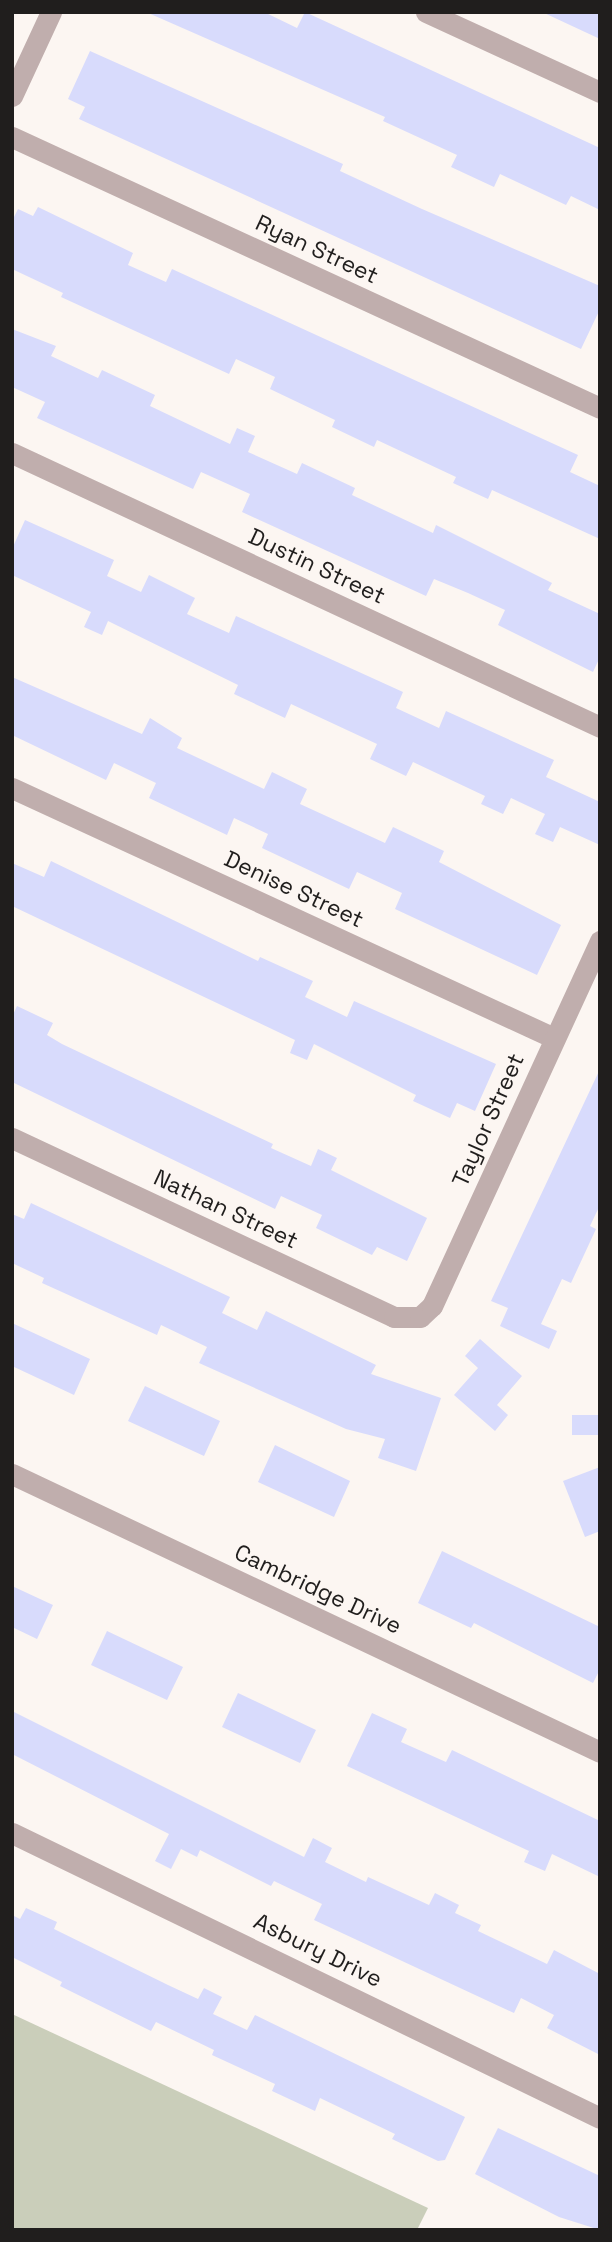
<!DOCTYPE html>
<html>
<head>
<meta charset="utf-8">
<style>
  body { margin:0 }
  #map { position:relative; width:612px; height:2242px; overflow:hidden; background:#fcf6f2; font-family:"Space Grotesk",sans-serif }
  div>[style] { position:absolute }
  .green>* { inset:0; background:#caceba }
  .building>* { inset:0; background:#d8dbfc }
  .minor>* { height:21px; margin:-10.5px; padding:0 10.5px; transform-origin:10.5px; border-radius:10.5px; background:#c0aead }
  span { translate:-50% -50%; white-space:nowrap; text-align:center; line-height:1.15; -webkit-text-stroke:5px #fcf6f2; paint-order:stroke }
  .street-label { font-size:23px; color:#201e1d }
  .frame { position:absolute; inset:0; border:14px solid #201e1d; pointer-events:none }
</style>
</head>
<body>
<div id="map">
  <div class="green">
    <div style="clip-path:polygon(12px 2014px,428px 2208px,417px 2230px,12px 2230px)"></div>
  </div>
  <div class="building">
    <div style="clip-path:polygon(146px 12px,264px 12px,297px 28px,305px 12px,600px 148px,600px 210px,571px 196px,566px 205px,500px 174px,494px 187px,451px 167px,457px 155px,383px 121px,385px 117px)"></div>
    <div style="clip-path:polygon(542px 12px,600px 12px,600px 39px)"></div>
    <div style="clip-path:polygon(90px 51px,343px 164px,340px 171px,422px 209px,600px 286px,600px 309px,581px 349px,79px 119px,85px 107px,68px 99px)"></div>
    <div style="clip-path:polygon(38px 207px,133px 253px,128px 265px,166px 282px,172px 269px,578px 455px,570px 472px,600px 486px,600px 539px,492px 490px,488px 499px,453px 483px,456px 477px,377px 440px,374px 447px,332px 427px,335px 420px,270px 389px,275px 377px,236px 359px,229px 374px,61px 297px,63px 293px,12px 269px,12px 221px,18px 209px,33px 216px)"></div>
    <div style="clip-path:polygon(12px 329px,56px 346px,51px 356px,98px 378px,102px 370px,155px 395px,150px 406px,230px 444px,237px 428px,255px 436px,248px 452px,297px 474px,302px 463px,355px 488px,352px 495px,433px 533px,436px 525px,552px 583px,548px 590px,600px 614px,600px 657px,593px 672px,498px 625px,505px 610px,468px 593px,434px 579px,426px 596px,242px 512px,250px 494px,201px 472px,193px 489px,37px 418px,45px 402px,12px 387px)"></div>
    <div style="clip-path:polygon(25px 520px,114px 560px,107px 576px,141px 592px,149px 575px,195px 598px,187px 614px,229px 633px,236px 616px,403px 692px,396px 708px,439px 728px,446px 711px,554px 760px,546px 777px,600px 802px,600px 845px,560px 827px,553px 842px,535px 834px,545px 814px,511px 798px,503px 814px,481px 804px,485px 796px,413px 762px,406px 776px,370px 759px,377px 744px,291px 704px,285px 718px,234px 694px,238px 685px,108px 621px,102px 635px,84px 627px,91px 612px,12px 575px,12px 549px)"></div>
    <div style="clip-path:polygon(12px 677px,142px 734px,150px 718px,182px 738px,177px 748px,264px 789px,272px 772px,307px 789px,300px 804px,385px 843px,393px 827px,444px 851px,439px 862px,561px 925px,537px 975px,395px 909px,402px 893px,357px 872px,349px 889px,262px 848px,268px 834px,234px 818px,227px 835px,149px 798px,156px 783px,114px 763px,106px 780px,12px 735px)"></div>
    <div style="clip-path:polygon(51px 861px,258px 961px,260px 957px,313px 981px,305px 997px,347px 1017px,354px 1001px,496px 1064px,475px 1111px,457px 1103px,450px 1118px,413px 1101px,416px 1095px,314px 1044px,307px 1060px,290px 1053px,295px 1040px,12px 906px,12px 863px,44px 877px)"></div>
    <div style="clip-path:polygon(17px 1006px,53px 1023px,47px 1035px,62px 1044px,273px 1144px,271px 1148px,311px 1166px,318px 1149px,337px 1158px,331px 1170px,427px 1218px,407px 1261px,377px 1247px,372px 1255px,316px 1228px,322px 1215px,281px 1196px,275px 1209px,12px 1082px,12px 1017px)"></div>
    <div style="clip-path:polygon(600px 1069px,600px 1205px,590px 1226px,596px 1229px,571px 1283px,562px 1279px,541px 1324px,557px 1331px,549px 1349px,500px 1326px,508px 1308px,491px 1301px)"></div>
    <div style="clip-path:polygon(31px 1203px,230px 1297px,222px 1313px,257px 1330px,266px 1311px,376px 1365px,371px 1374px,441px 1398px,416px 1471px,378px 1458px,385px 1439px,346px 1429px,199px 1363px,207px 1347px,161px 1325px,157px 1335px,42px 1283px,44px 1278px,12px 1263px,12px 1214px,24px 1219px)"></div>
    <div style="clip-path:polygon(12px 1323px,90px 1359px,74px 1395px,12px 1366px)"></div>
    <div style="clip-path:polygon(480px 1339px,522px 1376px,497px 1405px,508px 1415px,495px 1431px,454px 1395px,478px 1368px,465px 1356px)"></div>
    <div style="clip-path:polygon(145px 1386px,220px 1421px,204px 1456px,128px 1421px)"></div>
    <div style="clip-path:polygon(572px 1415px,600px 1415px,600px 1435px,572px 1435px)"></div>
    <div style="clip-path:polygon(275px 1445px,350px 1481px,334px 1517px,258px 1482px)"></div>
    <div style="clip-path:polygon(600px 1467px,600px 1531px,585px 1537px,563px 1481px)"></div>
    <div style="clip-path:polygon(442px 1551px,600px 1627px,600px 1669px,593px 1683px,474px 1623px,471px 1628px,418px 1603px)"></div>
    <div style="clip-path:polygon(12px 1586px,53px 1605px,37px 1639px,12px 1627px)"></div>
    <div style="clip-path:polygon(107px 1631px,183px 1667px,167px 1700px,91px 1665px)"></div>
    <div style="clip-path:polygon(238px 1693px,316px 1730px,300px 1763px,222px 1727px)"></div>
    <div style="clip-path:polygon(12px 1711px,304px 1857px,313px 1838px,332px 1848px,325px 1862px,366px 1882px,368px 1877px,429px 1905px,435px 1893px,459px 1905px,455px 1913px,481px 1925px,478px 1931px,547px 1964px,554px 1950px,600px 1974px,600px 2055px,547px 2028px,554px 2015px,521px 1998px,514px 2013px,314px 1920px,322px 1904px,274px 1881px,271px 1886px,200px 1850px,197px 1857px,181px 1849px,171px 1869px,155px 1861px,169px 1834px,12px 1754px)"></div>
    <div style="clip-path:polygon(372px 1713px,407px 1729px,401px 1742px,446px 1762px,452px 1750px,600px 1821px,600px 1877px,552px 1854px,545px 1871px,524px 1862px,529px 1851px,347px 1766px)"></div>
    <div style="clip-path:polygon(26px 1908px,57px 1922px,54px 1929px,168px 1985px,198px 1999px,204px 1988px,222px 1997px,213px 2014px,247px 2030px,255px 2015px,465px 2117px,445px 2160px,438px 2161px,392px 2139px,395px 2134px,320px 2098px,315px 2111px,272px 2091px,275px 2084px,212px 2055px,214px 2050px,156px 2022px,151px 2031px,60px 1986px,62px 1982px,12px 1957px,12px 1915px,20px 1919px)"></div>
    <div style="clip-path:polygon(498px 2128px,600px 2176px,600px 2230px,559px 2217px,475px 2174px)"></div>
  </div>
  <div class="minor">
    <div style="left:426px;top:12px;width:192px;rotate:24.7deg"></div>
    <div style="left:12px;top:96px;width:93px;rotate:-65.1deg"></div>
    <div style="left:12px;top:137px;width:647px;rotate:24.74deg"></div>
    <div style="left:12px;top:453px;width:649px;rotate:24.98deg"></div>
    <div style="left:12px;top:788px;width:597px;rotate:24.76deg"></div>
    <div style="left:12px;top:1138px;width:422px;rotate:25.1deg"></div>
    <div style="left:394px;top:1317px;width:26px"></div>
    <div style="left:420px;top:1317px;width:16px;rotate:-43deg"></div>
    <div style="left:432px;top:1306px;width:402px;rotate:-65.3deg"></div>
    <div style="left:12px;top:1474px;width:650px;rotate:25.3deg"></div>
    <div style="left:12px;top:1833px;width:653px;rotate:25.86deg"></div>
  </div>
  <div class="street-label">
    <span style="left:317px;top:249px;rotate:25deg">Ryan Street</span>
    <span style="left:317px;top:566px;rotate:25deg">Dustin Street</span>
    <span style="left:294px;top:889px;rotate:25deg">Denise Street</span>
    <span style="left:488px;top:1120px;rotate:-66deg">Taylor Street</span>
    <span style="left:226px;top:1209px;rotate:25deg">Nathan Street</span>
    <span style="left:318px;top:1589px;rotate:25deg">Cambridge Drive</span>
    <span style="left:318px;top:1950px;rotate:26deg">Asbury Drive</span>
  </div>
  <div class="frame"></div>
</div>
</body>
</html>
